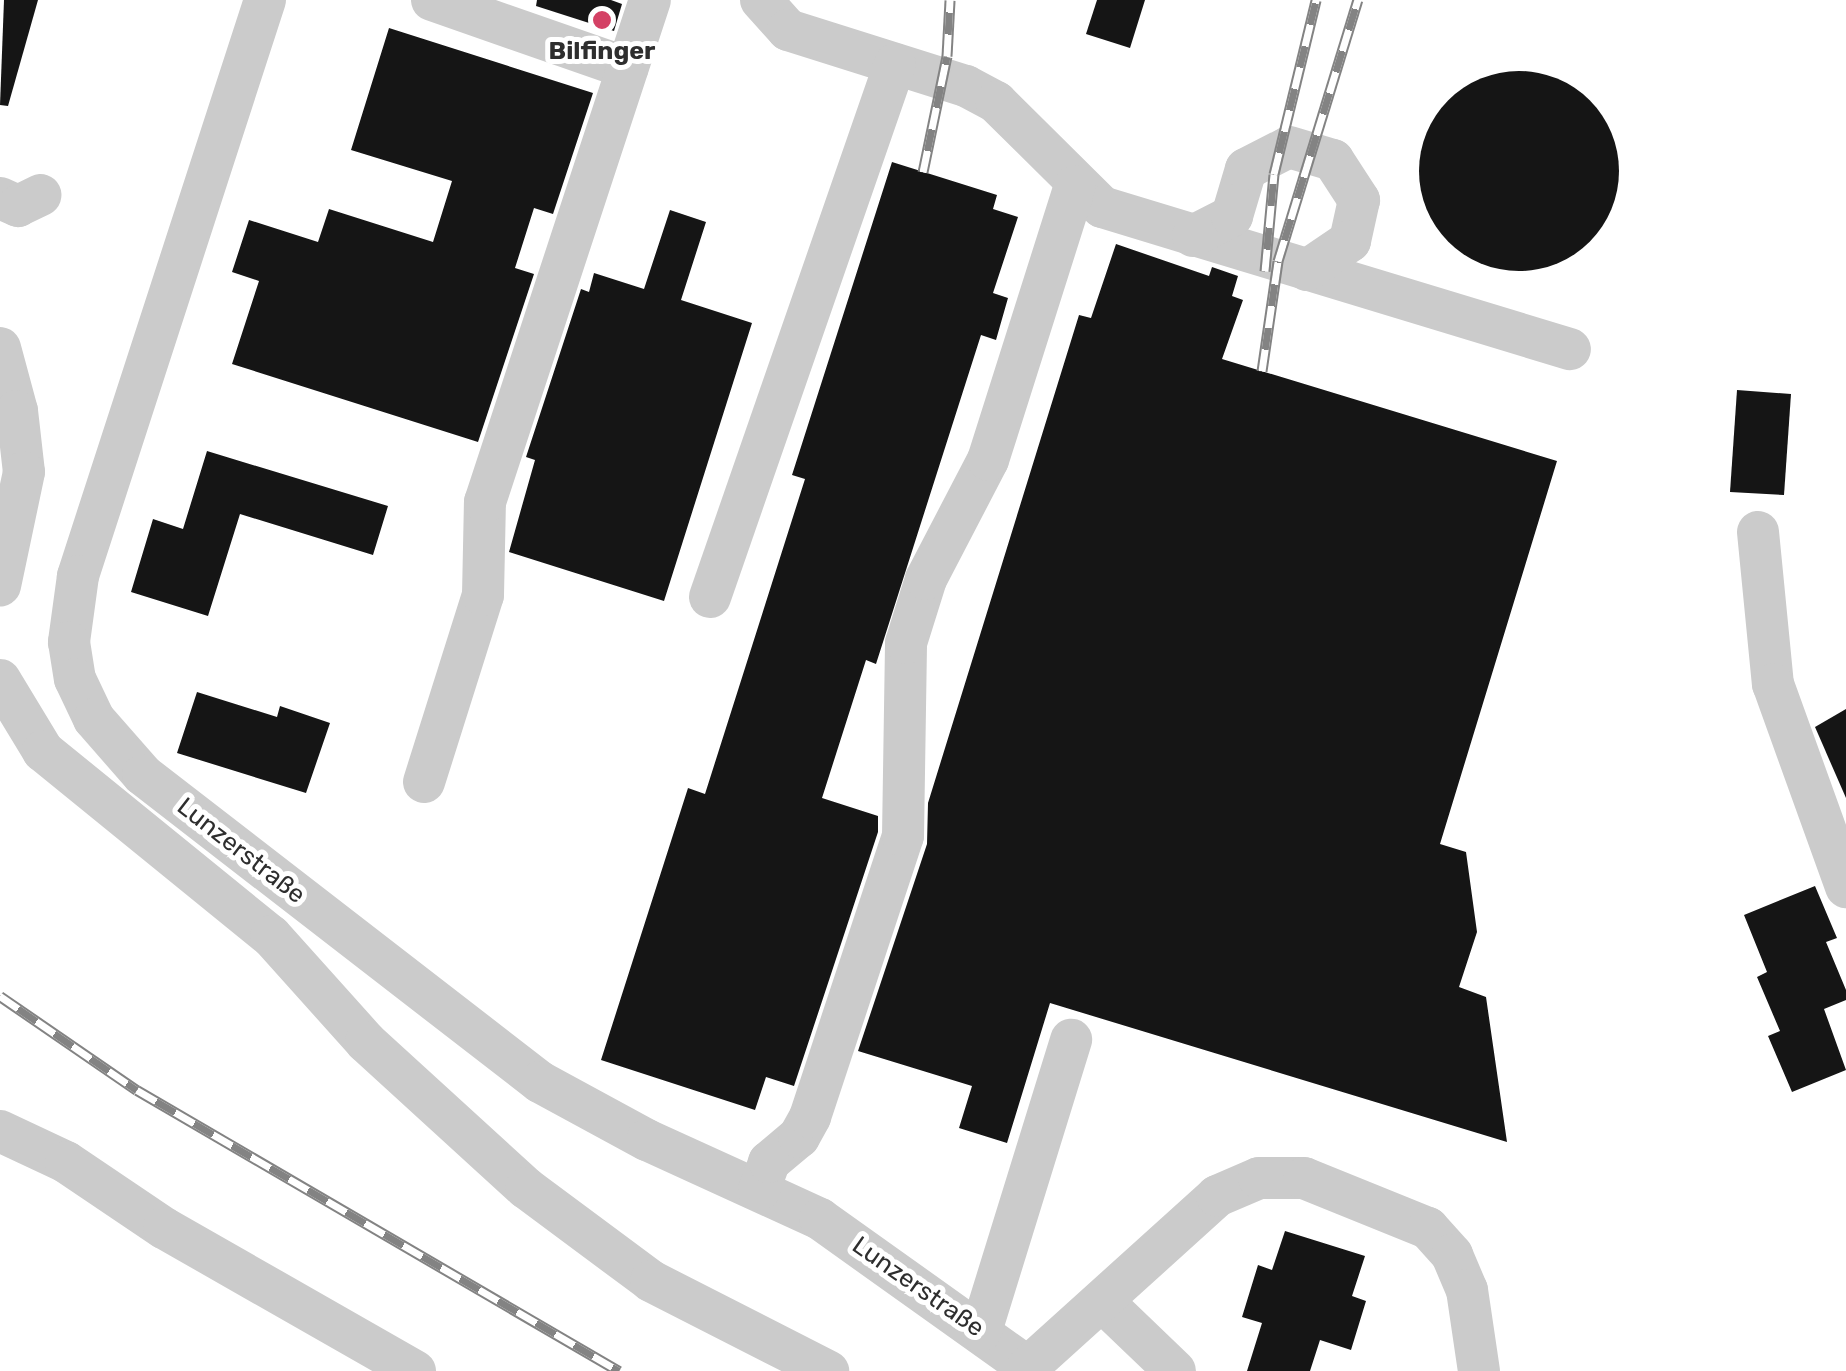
<!DOCTYPE html>
<html>
<head>
<meta charset="utf-8">
<style>
  body { margin:0 }
  #map { position:relative; width:1846px; height:1371px; overflow:hidden; background:#fff; font-family:Rubik,sans-serif }
  div>[style] { position:absolute }
  .building>* { inset:0; background:#151515 }
  .round { border-radius:50% }
  .minor>* { height:42px; margin:-21px; padding:0 21px; transform-origin:21px; border-radius:21px; background:#cbcbcb }
  .rail>* { height:11px; margin-top:-5.5px; transform-origin:0; background:repeating-linear-gradient(90deg,#fff 0 22px,#838383 0 44px); box-sizing:border-box; border-block:2px solid #838383 }
  .dots>* { width:28px; height:28px; translate:-50% -50%; box-sizing:border-box; border:5px solid #fff; border-radius:50% }
  span { translate:-50% -50%; white-space:nowrap; text-align:center; line-height:1.15; -webkit-text-stroke:10px #fff; paint-order:stroke }
  .poi-label { font-size:25px; color:#2e2e2e; font-weight:700 }
  .street-label { font-size:25px; color:#2e2e2e }
</style>
</head>
<body>
<div id="map">
  <div class="building">
    <div style="clip-path:polygon(4px 0,38px 0,8px 106px,0 105px)"></div>
    <div style="clip-path:polygon(537px 0,611px 0,622px 4px,614px 31px,536px 6px)"></div>
    <div style="clip-path:polygon(1097px 0,1145px 0,1130px 48px,1086px 34px)"></div>
    <div style="clip-path:polygon(389px 28px,593px 93px,553px 214px,534px 208px,515px 268px,534px 274px,478px 442px,232px 364px,259px 281px,232px 272px,249px 220px,318px 242px,329px 209px,433px 242px,452px 181px,351px 150px)"></div>
    <div class="round" style="left:1419px;top:71px;width:200px;height:200px"></div>
    <div style="clip-path:polygon(892px 162px,997px 195px,993px 209px,1018px 217px,993px 293px,1008px 298px,996px 340px,981px 335px,876px 664px,866px 660px,822px 798px,878px 816px,878px 832px,794px 1086px,766px 1077px,755px 1110px,601px 1060px,688px 788px,705px 794px,805px 479px,792px 475px)"></div>
    <div style="clip-path:polygon(670px 210px,706px 222px,681px 300px,752px 323px,664px 601px,509px 552px,535px 460px,526px 457px,581px 289px,589px 292px,594px 273px,644px 289px)"></div>
    <div style="clip-path:polygon(1116px 244px,1209px 276px,1212px 267px,1238px 276px,1232px 296px,1243px 300px,1222px 359px,1557px 461px,1440px 844px,1466px 852px,1477px 932px,1459px 987px,1486px 997px,1507px 1142px,1050px 1003px,1007px 1143px,959px 1128px,972px 1086px,858px 1051px,927px 844px,928px 803px,1079px 315px,1091px 318px)"></div>
    <div style="clip-path:polygon(1737px 390px,1791px 394px,1784px 495px,1730px 492px)"></div>
    <div style="clip-path:polygon(207px 451px,388px 506px,373px 555px,240px 514px,208px 616px,131px 592px,153px 519px,183px 529px)"></div>
    <div style="clip-path:polygon(197px 692px,277px 717px,280px 706px,330px 723px,306px 793px,177px 753px)"></div>
    <div style="clip-path:polygon(1846px 709px,1846px 798px,1815px 727px)"></div>
    <div style="clip-path:polygon(1815px 886px,1837px 938px,1826px 942px,1846px 990px,1846px 1000px,1824px 1009px,1846px 1070px,1792px 1092px,1768px 1036px,1780px 1031px,1757px 977px,1767px 972px,1744px 915px)"></div>
    <div style="clip-path:polygon(1285px 1231px,1365px 1256px,1352px 1296px,1366px 1301px,1351px 1350px,1320px 1340px,1310px 1371px,1247px 1371px,1262px 1323px,1242px 1317px,1258px 1265px,1272px 1270px)"></div>
  </div>
  <div class="minor">
    <div style="left:265px;top:0;width:606px;rotate:107.99deg"></div>
    <div style="left:78px;top:576px;width:67px;rotate:97.8deg"></div>
    <div style="left:69px;top:642px;width:37px;rotate:81deg"></div>
    <div style="left:75px;top:679px;width:44px;rotate:64.6deg"></div>
    <div style="left:94px;top:719px;width:74px;rotate:48.8deg"></div>
    <div style="left:143px;top:775px;width:502px;rotate:37.71deg"></div>
    <div style="left:540px;top:1082px;width:122px;rotate:28.5deg"></div>
    <div style="left:647px;top:1140px;width:190px;rotate:24.5deg"></div>
    <div style="left:820px;top:1219px;width:262px;rotate:35.5deg"></div>
    <div style="left:432px;top:0;width:207px;rotate:19.2deg"></div>
    <div style="left:761px;top:0;width:40px;rotate:48deg"></div>
    <div style="left:788px;top:30px;width:187px;rotate:17.5deg"></div>
    <div style="left:966px;top:86px;width:34px;rotate:28deg"></div>
    <div style="left:996px;top:102px;width:149px;rotate:44.7deg"></div>
    <div style="left:1102px;top:207px;width:489px;rotate:16.9deg"></div>
    <div style="left:0;top:198px;width:20px;rotate:24deg"></div>
    <div style="left:18px;top:206px;width:25px;rotate:-26deg"></div>
    <div style="left:1193px;top:236px;width:44px;rotate:-27.1deg"></div>
    <div style="left:1232px;top:216px;width:49px;rotate:-73.4deg"></div>
    <div style="left:1246px;top:169px;width:48px;rotate:-27.1deg"></div>
    <div style="left:1289px;top:147px;width:46px;rotate:16.5deg"></div>
    <div style="left:1333px;top:160px;width:48px;rotate:57deg"></div>
    <div style="left:1359px;top:200px;width:42px;rotate:102.4deg"></div>
    <div style="left:1350px;top:241px;width:52px;rotate:146deg"></div>
    <div style="left:0;top:348px;width:65px;rotate:74.9deg"></div>
    <div style="left:17px;top:411px;width:61px;rotate:83.5deg"></div>
    <div style="left:24px;top:472px;width:116px;rotate:101.9deg"></div>
    <div style="left:1758px;top:532px;width:153px;rotate:84.4deg"></div>
    <div style="left:1773px;top:684px;width:216px;rotate:70.2deg"></div>
    <div style="left:710px;top:597px;width:564px;rotate:-70.86deg"></div>
    <div style="left:0;top:680px;width:83px;rotate:58.8deg"></div>
    <div style="left:43px;top:751px;width:294px;rotate:39.1deg"></div>
    <div style="left:271px;top:936px;width:142px;rotate:48.1deg"></div>
    <div style="left:366px;top:1042px;width:217px;rotate:42.4deg"></div>
    <div style="left:526px;top:1188px;width:156px;rotate:36.6deg"></div>
    <div style="left:651px;top:1281px;width:199px;rotate:27deg"></div>
    <div style="left:424px;top:782px;width:196px;rotate:-72.5deg"></div>
    <div style="left:483px;top:595px;width:93px;rotate:-88.8deg"></div>
    <div style="left:485px;top:502px;width:528px;rotate:-71.81deg"></div>
    <div style="left:0;top:1131px;width:73px;rotate:25.2deg"></div>
    <div style="left:66px;top:1162px;width:118px;rotate:34deg"></div>
    <div style="left:164px;top:1228px;width:289px;rotate:29.7deg"></div>
    <div style="left:759px;top:1190px;width:30px;rotate:-70deg"></div>
    <div style="left:769px;top:1162px;width:39px;rotate:-40deg"></div>
    <div style="left:799px;top:1137px;width:23px;rotate:-61deg"></div>
    <div style="left:810px;top:1117px;width:296px;rotate:-71.7deg"></div>
    <div style="left:903px;top:836px;width:193px;rotate:-89.1deg"></div>
    <div style="left:906px;top:643px;width:67px;rotate:-72.6deg"></div>
    <div style="left:926px;top:579px;width:134px;rotate:-62.5deg"></div>
    <div style="left:988px;top:460px;width:287px;rotate:-72.4deg"></div>
    <div style="left:1102px;top:1301px;width:101px;rotate:43.8deg"></div>
    <div style="left:981px;top:1331px;width:305px;rotate:-72.8deg"></div>
    <div style="left:1028px;top:1367px;width:255px;rotate:-42.1deg"></div>
    <div style="left:1217px;top:1196px;width:46px;rotate:-23.2deg"></div>
    <div style="left:1259px;top:1178px;width:45px"></div>
    <div style="left:1304px;top:1178px;width:134px;rotate:22deg"></div>
    <div style="left:1428px;top:1228px;width:36px;rotate:48deg"></div>
    <div style="left:1452px;top:1255px;width:38px;rotate:67deg"></div>
    <div style="left:1467px;top:1290px;width:82px;rotate:81.6deg"></div>
  </div>
  <div class="rail">
    <div style="left:923px;top:172px;width:118px;rotate:-78.3deg"></div>
    <div style="left:947px;top:56px;width:56px;rotate:-86.9deg"></div>
    <div style="left:1265px;top:271px;width:97px;rotate:-84.7deg"></div>
    <div style="left:1274px;top:174px;width:179px;rotate:-76.4deg"></div>
    <div style="left:1262px;top:371px;width:111px;rotate:-81.7deg"></div>
    <div style="left:1278px;top:261px;width:273px;rotate:-73deg"></div>
    <div style="left:0;top:996px;width:166px;rotate:34.5deg"></div>
    <div style="left:137px;top:1090px;width:558px;rotate:30.24deg"></div>
  </div>
  <div class="dots">
    <div style="left:602px;top:20px;background:#d44165"></div>
  </div>
  <div class="poi-label">
    <span style="left:602px;top:51px">Bilfinger</span>
  </div>
  <div class="street-label">
    <span style="left:241px;top:851px;rotate:38deg">Lunzerstraße</span>
    <span style="left:918px;top:1287px;rotate:35deg">Lunzerstraße</span>
  </div>
</div>
</body>
</html>
